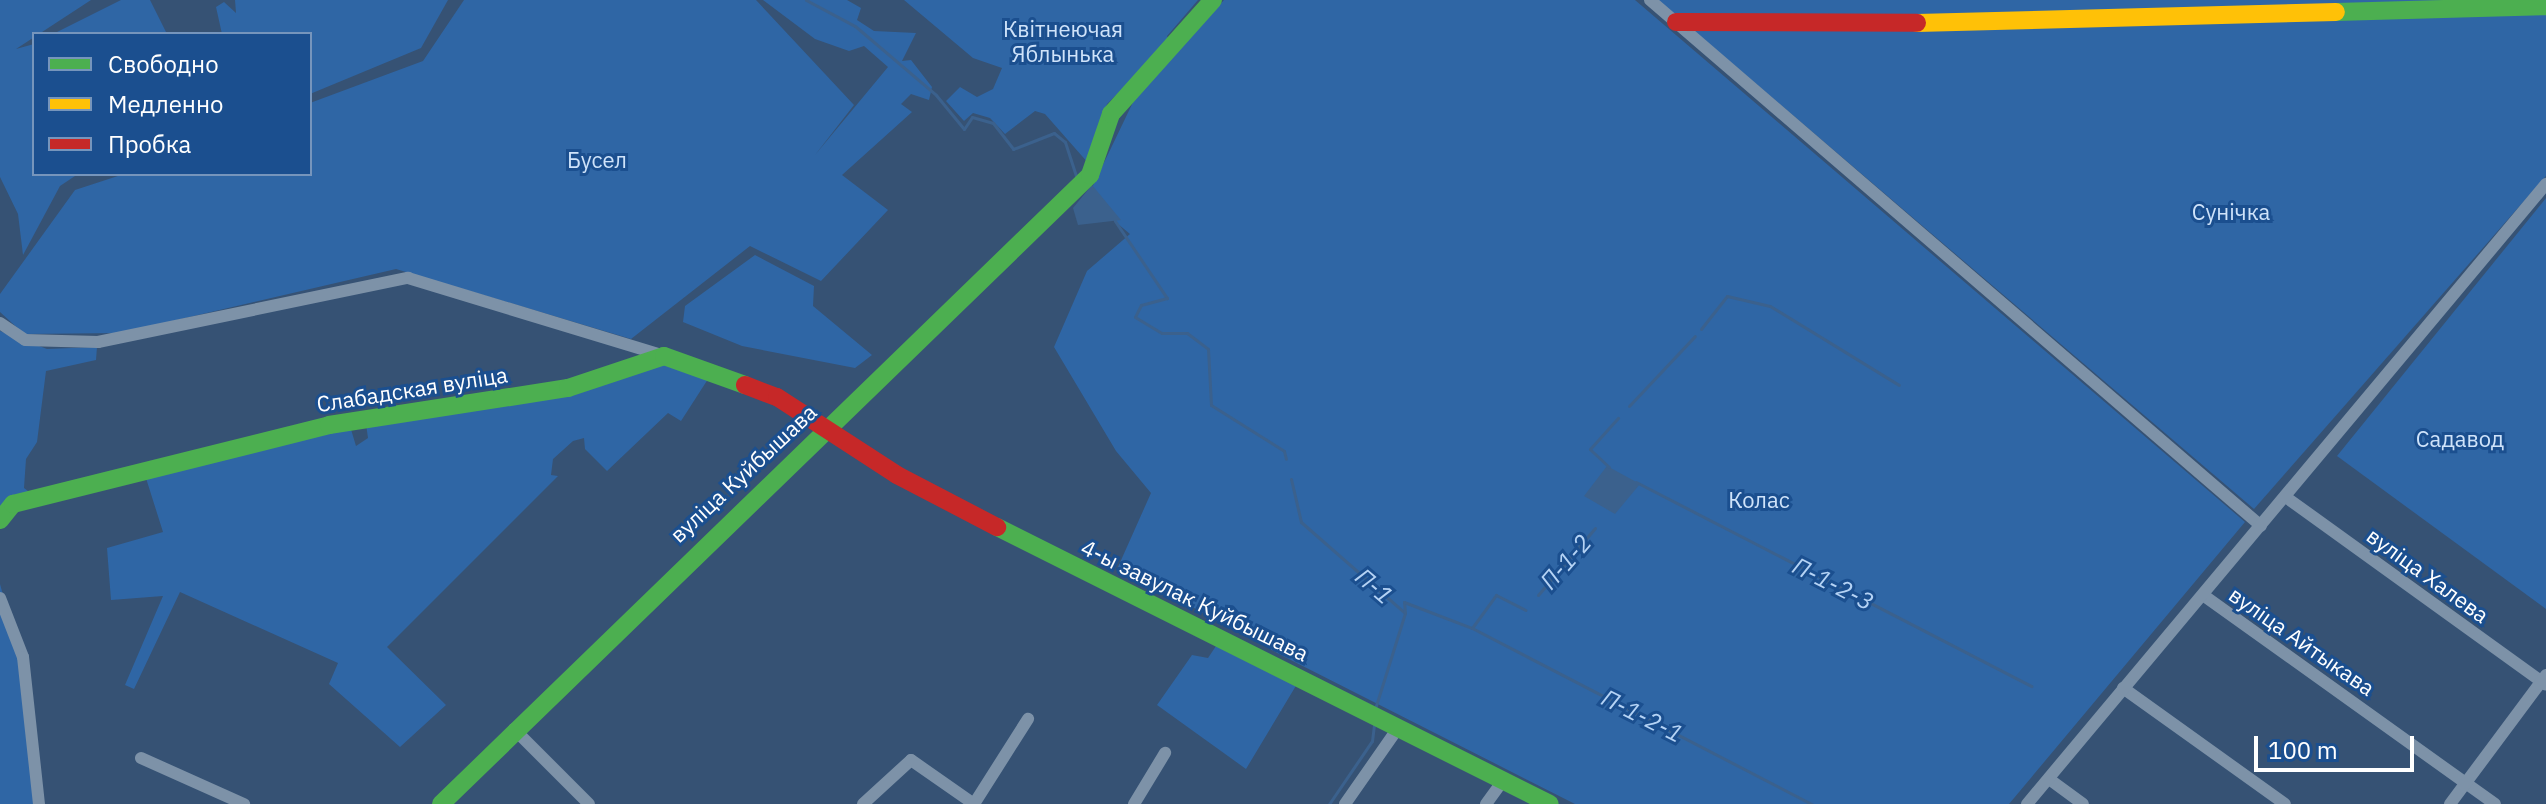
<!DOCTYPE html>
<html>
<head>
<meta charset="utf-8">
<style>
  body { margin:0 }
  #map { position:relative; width:2546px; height:804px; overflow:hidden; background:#365274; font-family:"IBM Plex Sans",sans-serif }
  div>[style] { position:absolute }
  .green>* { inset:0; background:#2f66a5 }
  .water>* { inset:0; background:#3b618d }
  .stream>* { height:3px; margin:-1.5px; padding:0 1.5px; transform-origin:1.5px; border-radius:1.5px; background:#3b618d }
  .street>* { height:12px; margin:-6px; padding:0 6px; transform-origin:6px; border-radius:6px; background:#7d92a8 }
  .fast>* { height:18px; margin:-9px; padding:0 9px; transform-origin:9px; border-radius:9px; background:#4caf50 }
  .slow>* { height:18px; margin:-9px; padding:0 9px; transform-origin:9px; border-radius:9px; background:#ffc107 }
  .jam>* { height:18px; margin:-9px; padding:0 9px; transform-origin:9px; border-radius:9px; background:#c62828 }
  span { translate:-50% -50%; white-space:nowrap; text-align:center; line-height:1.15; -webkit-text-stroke:6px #1b4f8f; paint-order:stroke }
  .park-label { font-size:22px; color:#cfe3fa }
  .street-label { font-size:22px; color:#fff }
  .water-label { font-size:24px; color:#b5d3f5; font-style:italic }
  .legend { position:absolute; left:32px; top:32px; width:280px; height:144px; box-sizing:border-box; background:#1b4f8f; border:2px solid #7695bc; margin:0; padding:10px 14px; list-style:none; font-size:24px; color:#fff }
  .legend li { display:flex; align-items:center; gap:16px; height:40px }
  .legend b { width:40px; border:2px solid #7695bc }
  .scale { position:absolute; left:2254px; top:736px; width:160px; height:36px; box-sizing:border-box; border:4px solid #fff; border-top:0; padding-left:10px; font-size:24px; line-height:28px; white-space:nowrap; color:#fff; -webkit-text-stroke:6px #1b4f8f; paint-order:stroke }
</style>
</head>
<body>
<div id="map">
  <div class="green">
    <div style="clip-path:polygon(0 0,91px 0,16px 49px,34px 44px,34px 174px,78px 174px,60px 186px,23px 255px,18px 214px,0 177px)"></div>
    <div style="clip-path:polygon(121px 0,150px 0,167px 34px,53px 34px)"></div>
    <div style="clip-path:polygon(235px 0,448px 0,421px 48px,310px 94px,310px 34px,222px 34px,216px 7px,224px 2px,236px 13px)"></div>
    <div style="clip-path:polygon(464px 0,756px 0,854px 105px,815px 155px,888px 67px,864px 46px,849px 51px,815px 39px,763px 0,847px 0,861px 8px,857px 20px,874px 31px,916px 33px,902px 61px,911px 60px,932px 87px,929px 100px,911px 94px,901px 104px,912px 112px,842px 175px,888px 210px,821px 281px,750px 246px,631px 339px,396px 269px,121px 333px,24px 334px,0 312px,0 294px,75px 190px,124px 174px,310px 174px,310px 103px,423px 61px)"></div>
    <div style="clip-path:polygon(904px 0,1198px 0,1167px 36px,1170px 42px,1107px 104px,1089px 164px,1045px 114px,1035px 111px,1005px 134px,990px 118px,973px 113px,964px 121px,946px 101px,960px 87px,977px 97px,993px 89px,1002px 68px,973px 58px)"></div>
    <div style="clip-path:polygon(1224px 0,1635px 0,2245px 522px,2009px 804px,1575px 804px,1283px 656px,1118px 567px,1151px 493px,1116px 451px,1054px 347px,1087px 271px,1130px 234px,1087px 198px,1136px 96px)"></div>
    <div style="clip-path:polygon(1658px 0,2546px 0,2546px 176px,2254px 509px)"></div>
    <div style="clip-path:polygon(2546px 198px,2546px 609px,2337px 456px)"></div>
    <div style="clip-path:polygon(755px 255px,814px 286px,813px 306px,872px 355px,855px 368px,742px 346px,683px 322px,685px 306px)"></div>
    <div style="clip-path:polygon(0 331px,47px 349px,97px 347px,96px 360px,46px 371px,37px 442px,26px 459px,24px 488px,32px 494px,0 509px)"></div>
    <div style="clip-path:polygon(658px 363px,710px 376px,681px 421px,668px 413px,607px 471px,585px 449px,584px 438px,573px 441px,553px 459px,551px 475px,558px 476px,387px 647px,446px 705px,400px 747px,329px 684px,338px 663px,180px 592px,134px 689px,125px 685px,163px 596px,111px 600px,107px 548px,163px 532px,145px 475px,350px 426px,356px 446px,368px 438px,366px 424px)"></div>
    <div style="clip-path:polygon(0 584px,20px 658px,35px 804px,0 804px)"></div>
    <div style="clip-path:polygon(1218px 643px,1297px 684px,1246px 769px,1157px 705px,1192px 655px,1208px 658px)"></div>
  </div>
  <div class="water">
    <div style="clip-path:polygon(1092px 185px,1121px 220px,1078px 225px,1073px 208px)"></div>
    <div style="clip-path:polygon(1607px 466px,1640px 484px,1615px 514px,1584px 496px)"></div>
  </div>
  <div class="stream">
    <div style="left:806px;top:0;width:55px;rotate:28deg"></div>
    <div style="left:855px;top:26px;width:106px;rotate:40.4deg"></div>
    <div style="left:936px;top:95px;width:44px;rotate:50.5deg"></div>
    <div style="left:964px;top:129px;width:14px;rotate:-56deg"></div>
    <div style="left:972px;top:117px;width:22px;rotate:16deg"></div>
    <div style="left:993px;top:123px;width:33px;rotate:52deg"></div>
    <div style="left:1013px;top:149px;width:44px;rotate:-21.3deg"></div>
    <div style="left:1054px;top:133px;width:14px;rotate:39deg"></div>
    <div style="left:1065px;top:142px;width:36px;rotate:72deg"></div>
    <div style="left:1115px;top:221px;width:93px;rotate:56deg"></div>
    <div style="left:1167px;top:298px;width:27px;rotate:165deg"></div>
    <div style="left:1141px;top:305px;width:13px;rotate:117deg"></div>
    <div style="left:1135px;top:317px;width:31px;rotate:31deg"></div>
    <div style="left:1162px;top:333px;width:25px"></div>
    <div style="left:1187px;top:333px;width:26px;rotate:37deg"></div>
    <div style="left:1208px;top:349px;width:56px;rotate:86.9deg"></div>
    <div style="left:1211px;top:405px;width:86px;rotate:32.2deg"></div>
    <div style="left:1284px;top:451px;width:8px;rotate:76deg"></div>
    <div style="left:1701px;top:329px;width:42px;rotate:-51.8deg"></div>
    <div style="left:1727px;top:296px;width:44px;rotate:13.1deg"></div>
    <div style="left:1770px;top:306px;width:151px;rotate:31.5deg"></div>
    <div style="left:1629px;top:406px;width:96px;rotate:-46.7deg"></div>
    <div style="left:1609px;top:467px;width:26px;rotate:-137deg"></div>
    <div style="left:1590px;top:449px;width:42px;rotate:-47.9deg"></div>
    <div style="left:1291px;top:479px;width:44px;rotate:76.9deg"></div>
    <div style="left:1301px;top:522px;width:138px;rotate:41.2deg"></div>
    <div style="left:1405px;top:613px;width:101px;rotate:107.4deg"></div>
    <div style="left:1636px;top:482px;width:445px;rotate:27.3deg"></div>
    <div style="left:1538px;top:595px;width:88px;rotate:-49.6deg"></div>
    <div style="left:1405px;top:613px;width:11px;rotate:-95deg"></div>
    <div style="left:1404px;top:602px;width:73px;rotate:20.9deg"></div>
    <div style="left:1472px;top:628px;width:41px;rotate:-54deg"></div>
    <div style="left:1496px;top:595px;width:33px;rotate:27deg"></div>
    <div style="left:1472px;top:628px;width:383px;rotate:27.4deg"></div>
    <div style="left:1329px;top:804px;width:76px;rotate:-55.7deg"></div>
    <div style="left:1372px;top:741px;width:16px;rotate:-83deg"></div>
  </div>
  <div class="street">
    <div style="left:1650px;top:0;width:806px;rotate:40.72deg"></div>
    <div style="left:0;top:323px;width:30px;rotate:34deg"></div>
    <div style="left:25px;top:340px;width:73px;rotate:1.6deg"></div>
    <div style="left:98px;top:342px;width:317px;rotate:-11.7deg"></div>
    <div style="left:408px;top:278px;width:264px;rotate:16.9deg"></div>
    <div style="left:2287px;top:498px;width:319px;rotate:35.8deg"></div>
    <div style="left:2203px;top:595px;width:359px;rotate:35.6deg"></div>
    <div style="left:0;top:598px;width:63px;rotate:68.7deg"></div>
    <div style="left:23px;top:657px;width:148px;rotate:83.8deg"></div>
    <div style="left:2123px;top:688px;width:199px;rotate:35.6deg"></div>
    <div style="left:514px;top:729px;width:106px;rotate:45deg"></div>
    <div style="left:141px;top:758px;width:113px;rotate:24.1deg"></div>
    <div style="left:2049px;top:779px;width:42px;rotate:36.3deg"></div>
    <div style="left:863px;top:804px;width:65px;rotate:-42.5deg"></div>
    <div style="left:911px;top:760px;width:77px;rotate:34.9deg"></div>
    <div style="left:974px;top:804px;width:101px;rotate:-57.6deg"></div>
    <div style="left:1134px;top:804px;width:60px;rotate:-58.7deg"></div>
    <div style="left:1345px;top:804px;width:93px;rotate:-55.1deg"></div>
    <div style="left:1486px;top:804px;width:29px;rotate:-54deg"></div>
    <div style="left:2027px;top:804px;width:809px;rotate:-50.07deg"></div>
    <div style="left:2450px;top:804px;width:161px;rotate:-53.3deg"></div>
  </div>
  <div class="fast">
    <div style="left:2336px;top:12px;width:210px;rotate:-1.6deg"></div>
    <div style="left:0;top:520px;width:21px;rotate:-51deg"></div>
    <div style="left:13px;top:504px;width:326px;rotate:-14deg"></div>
    <div style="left:329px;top:425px;width:242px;rotate:-8.8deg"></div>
    <div style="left:568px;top:388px;width:101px;rotate:-18.4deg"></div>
    <div style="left:664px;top:356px;width:86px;rotate:19.7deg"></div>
    <div style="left:997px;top:527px;width:618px;rotate:26.61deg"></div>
    <div style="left:441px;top:804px;width:904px;rotate:-44.1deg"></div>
    <div style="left:1090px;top:175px;width:65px;rotate:-71deg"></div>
    <div style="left:1111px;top:114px;width:153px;rotate:-48.2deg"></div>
  </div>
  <div class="slow">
    <div style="left:1917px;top:23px;width:419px;rotate:-1.5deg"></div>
  </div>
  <div class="jam">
    <div style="left:1676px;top:22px;width:241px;rotate:0.2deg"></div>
    <div style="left:745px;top:385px;width:34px;rotate:21deg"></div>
    <div style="left:777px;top:397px;width:143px;rotate:33deg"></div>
    <div style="left:897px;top:475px;width:113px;rotate:27.5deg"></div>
  </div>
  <div class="park-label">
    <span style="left:1063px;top:41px">Квітнеючая<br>Яблынька</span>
    <span style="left:597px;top:160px">Бусел</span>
    <span style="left:2231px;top:212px">Сунічка</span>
    <span style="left:2460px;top:439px">Садавод</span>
    <span style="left:1759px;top:500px">Колас</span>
  </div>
  <div class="street-label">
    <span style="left:412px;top:389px;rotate:-9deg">Слабадская вуліца</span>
    <span style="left:743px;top:473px;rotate:-43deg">вуліца Куйбышава</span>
    <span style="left:2428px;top:575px;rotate:36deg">вуліца Халева</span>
    <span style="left:1195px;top:600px;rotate:26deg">4-ы завулак Куйбышава</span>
    <span style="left:2302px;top:641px;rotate:35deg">вуліца Айтыкава</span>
  </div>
  <div class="water-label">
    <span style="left:1566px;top:562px;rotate:-49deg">П-1-2</span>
    <span style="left:1833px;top:584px;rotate:27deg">П-1-2-3</span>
    <span style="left:1374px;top:586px;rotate:41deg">П-1</span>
    <span style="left:1642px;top:716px;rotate:27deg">П-1-2-1</span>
  </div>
  <ul class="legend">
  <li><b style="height:10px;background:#4caf50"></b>Свободно</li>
  <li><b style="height:10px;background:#ffc107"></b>Медленно</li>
  <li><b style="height:10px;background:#c62828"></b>Пробка</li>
  </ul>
  <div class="scale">100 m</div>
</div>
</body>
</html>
